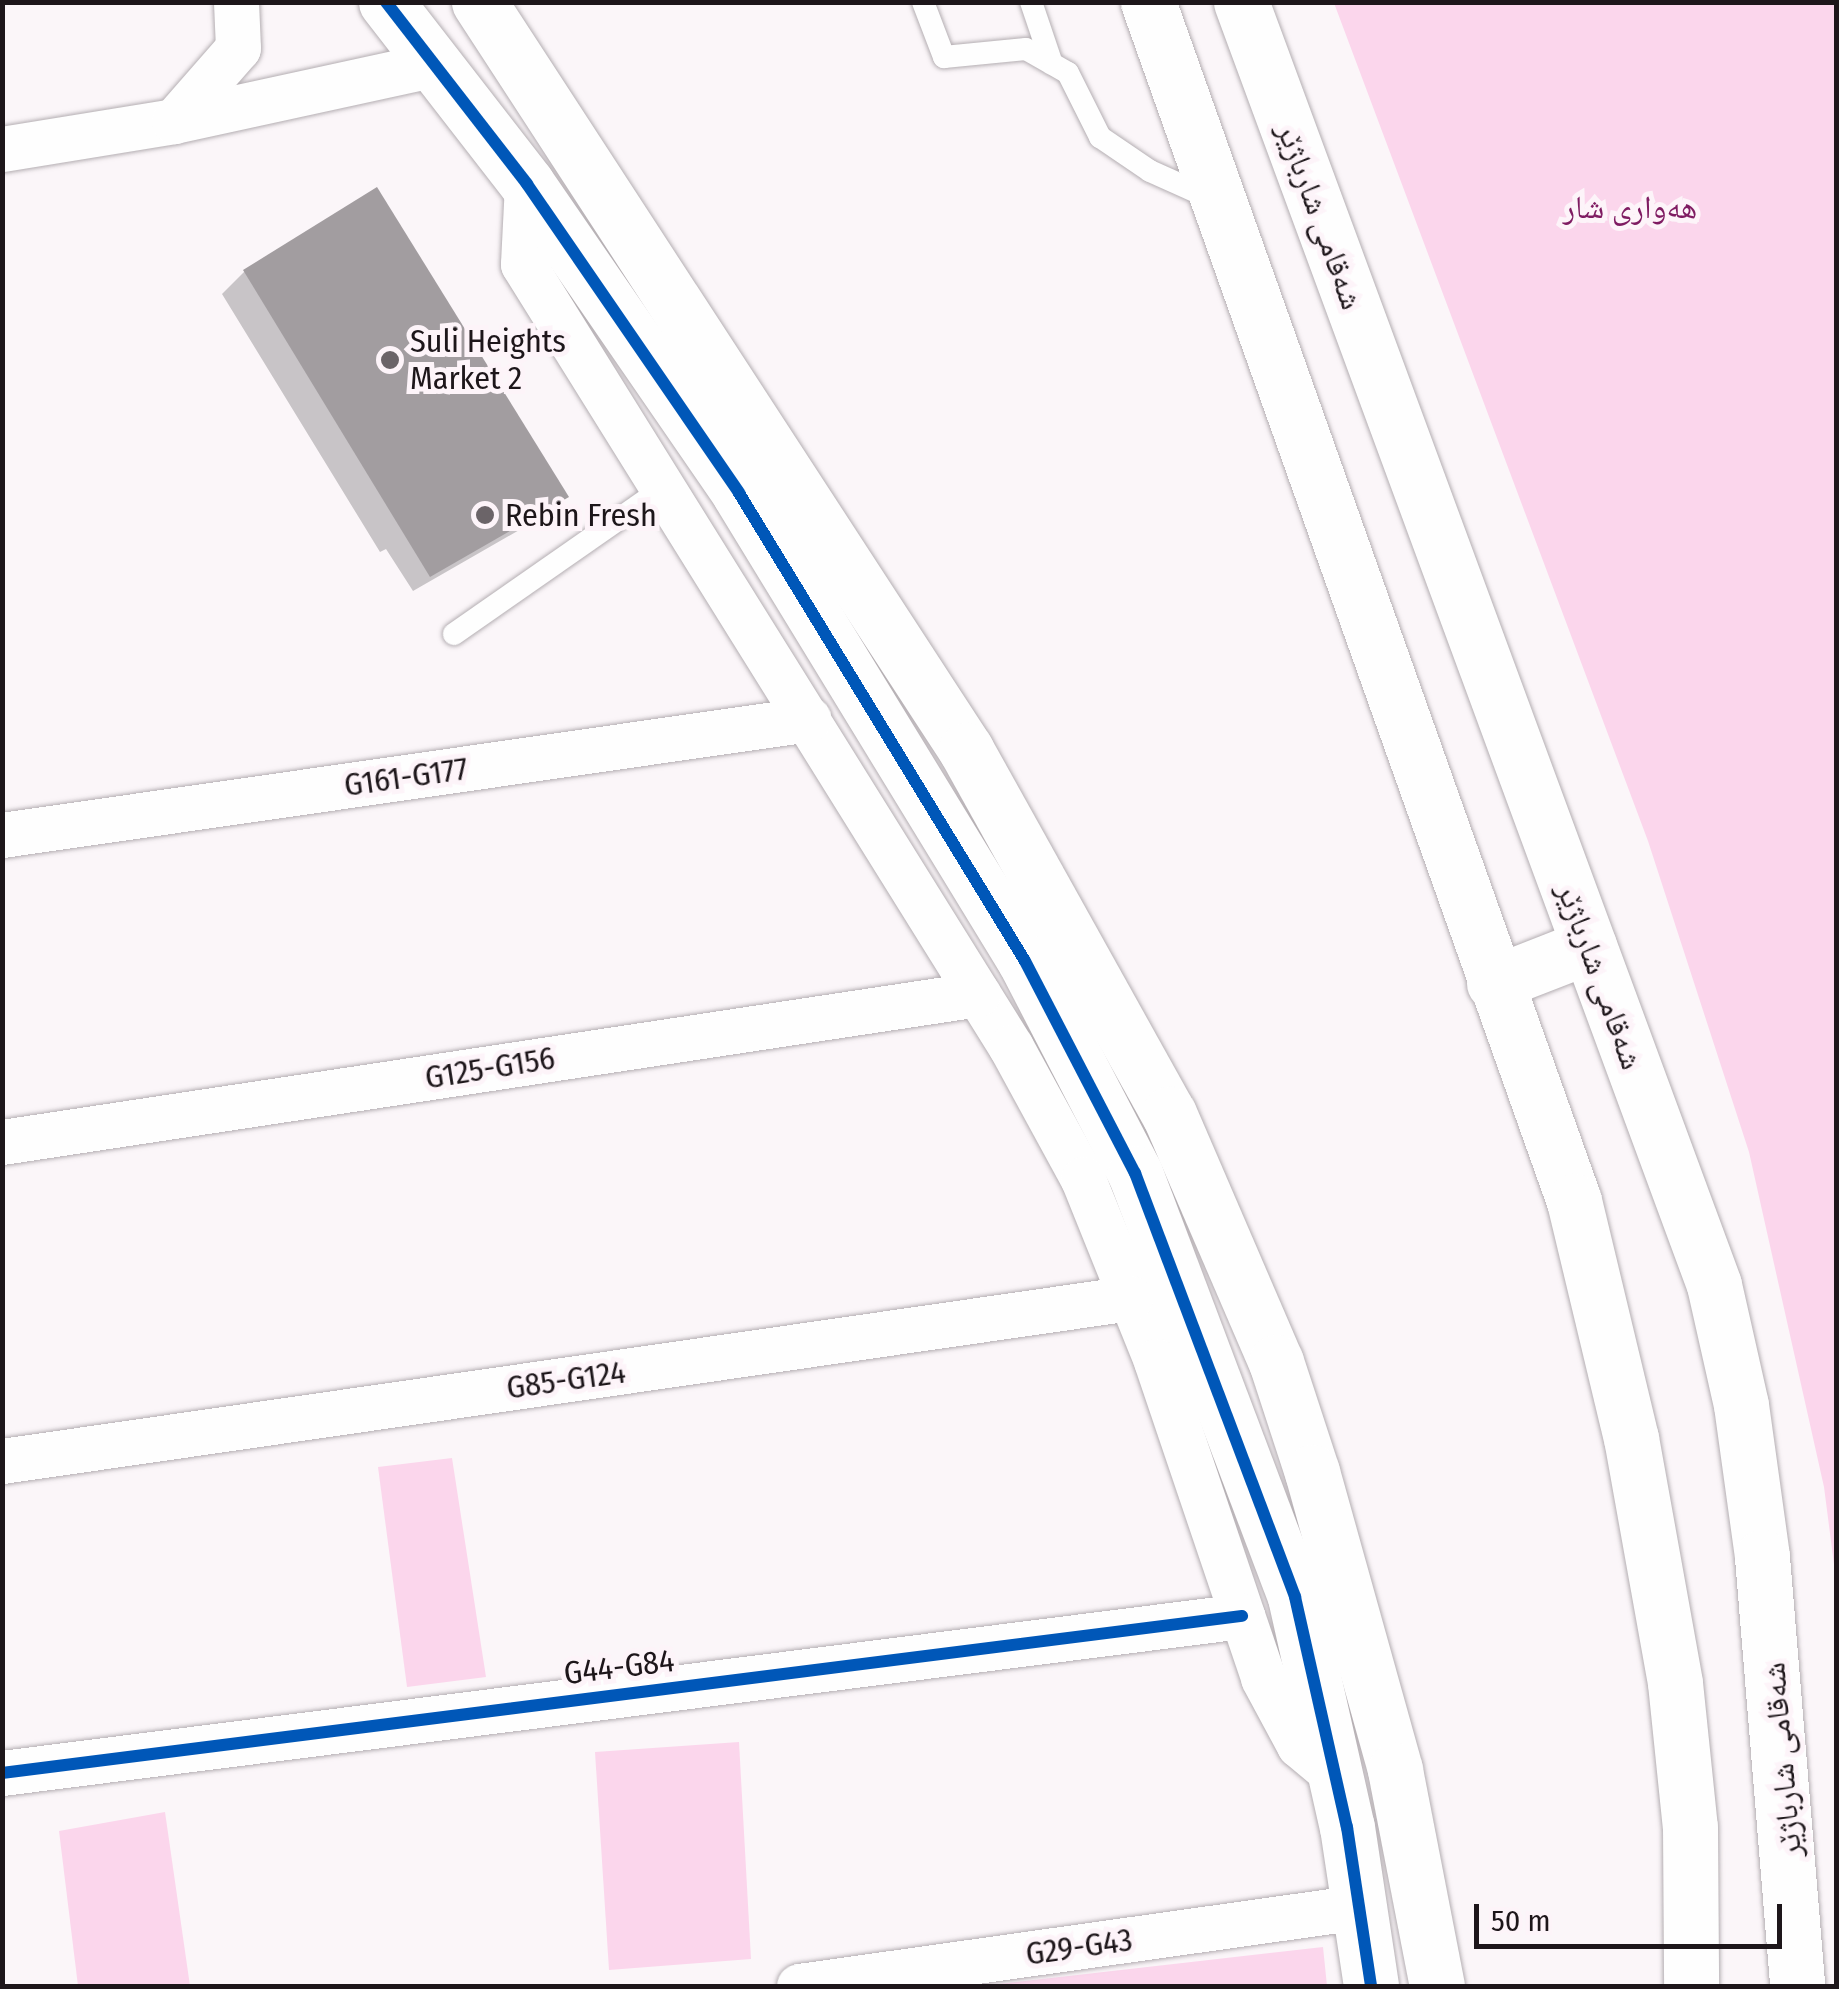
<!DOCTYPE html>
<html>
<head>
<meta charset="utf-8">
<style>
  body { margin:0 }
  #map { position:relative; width:1839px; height:1989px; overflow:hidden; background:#fbf6f9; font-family:"Fira Sans Condensed","Noto Naskh Arabic",sans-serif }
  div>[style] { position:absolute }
  .green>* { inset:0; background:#fbd6ec }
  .shadow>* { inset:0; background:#0003 }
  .building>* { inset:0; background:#a29da0 }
  .roads { filter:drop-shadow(0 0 2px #b4aeb2) drop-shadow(0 0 2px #b4aeb2) }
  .service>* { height:22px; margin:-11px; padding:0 11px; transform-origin:11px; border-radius:11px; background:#fefefe }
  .minor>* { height:45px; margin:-22.5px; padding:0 22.5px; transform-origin:22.5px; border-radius:22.5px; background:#fefefe }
  .tertiary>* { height:55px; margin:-27.5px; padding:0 27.5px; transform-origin:27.5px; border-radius:27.5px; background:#fefefe }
  .primary>* { height:55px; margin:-27.5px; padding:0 27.5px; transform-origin:27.5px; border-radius:27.5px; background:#fefefe }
  .cycleway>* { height:12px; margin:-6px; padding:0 6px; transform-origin:6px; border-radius:6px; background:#0057b8 }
  .dots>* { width:28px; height:28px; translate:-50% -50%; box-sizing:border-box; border:5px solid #fdf4f9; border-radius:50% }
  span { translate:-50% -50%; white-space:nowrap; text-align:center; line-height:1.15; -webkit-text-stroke:10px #fdf4f9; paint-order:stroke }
  .park-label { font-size:32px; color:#7f1c62 }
  .street-label { font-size:32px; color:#1d161a }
  .poi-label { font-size:32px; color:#1d161a }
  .left { translate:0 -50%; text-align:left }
  .frame { position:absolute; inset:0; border:5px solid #1d161a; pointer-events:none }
  .scale { position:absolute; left:1474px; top:1904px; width:308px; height:45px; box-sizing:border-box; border:5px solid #1d161a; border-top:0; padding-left:12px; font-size:30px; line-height:35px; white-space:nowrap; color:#1d161a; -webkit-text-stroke:8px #fdf4f9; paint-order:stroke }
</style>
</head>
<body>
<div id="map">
  <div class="green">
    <div style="clip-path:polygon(1334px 3px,1836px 3px,1836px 1580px,1824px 1487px,1749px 1152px,1648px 841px)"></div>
    <div style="clip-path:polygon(452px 1458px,486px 1677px,407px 1687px,378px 1467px)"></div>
    <div style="clip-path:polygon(739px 1742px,751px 1959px,609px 1970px,595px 1752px)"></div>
    <div style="clip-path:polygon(165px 1812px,190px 1986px,78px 1986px,59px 1831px)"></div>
    <div style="clip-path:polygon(1323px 1947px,1327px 1986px,999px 1984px)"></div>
  </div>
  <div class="shadow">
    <div style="clip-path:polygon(376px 190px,565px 497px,549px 513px,413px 591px,386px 549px,380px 552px,222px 294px,244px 272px)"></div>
  </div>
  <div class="building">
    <div style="clip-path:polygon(377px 187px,569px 497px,430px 577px,243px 270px)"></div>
  </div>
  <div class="roads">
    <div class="service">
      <div style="left:923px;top:2px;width:59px;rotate:69.1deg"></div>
      <div style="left:944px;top:57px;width:82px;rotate:-5.6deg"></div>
      <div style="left:1026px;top:49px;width:48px;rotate:29.7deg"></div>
      <div style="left:1068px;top:73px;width:72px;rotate:63.4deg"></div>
      <div style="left:1100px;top:137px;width:60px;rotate:34.2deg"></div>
      <div style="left:1150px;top:171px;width:66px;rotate:24.2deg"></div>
      <div style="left:1031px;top:2px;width:65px;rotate:71.3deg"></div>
      <div style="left:454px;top:634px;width:257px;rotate:-34.9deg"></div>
    </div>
    <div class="minor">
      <div style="left:174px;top:121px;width:97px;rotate:-48.8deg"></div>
      <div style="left:238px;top:48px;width:46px;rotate:-92.5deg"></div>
      <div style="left:2px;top:149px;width:174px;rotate:-9.2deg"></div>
      <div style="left:174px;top:121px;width:262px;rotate:-12.3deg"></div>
      <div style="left:527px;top:184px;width:80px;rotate:92.9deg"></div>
      <div style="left:523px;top:264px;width:923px;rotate:58.07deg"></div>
      <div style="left:1011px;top:1047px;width:150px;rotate:61.4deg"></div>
      <div style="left:1083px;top:1179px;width:196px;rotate:68.1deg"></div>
      <div style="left:1156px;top:1361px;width:335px;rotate:71.3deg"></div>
      <div style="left:1263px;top:1678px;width:76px;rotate:61.8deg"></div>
      <div style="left:1299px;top:1745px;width:48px;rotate:40deg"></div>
      <div style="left:2px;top:835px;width:815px;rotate:-8.18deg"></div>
      <div style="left:2px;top:1142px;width:987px;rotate:-8.62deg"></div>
      <div style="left:2px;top:1461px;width:1140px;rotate:-8.22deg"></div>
      <div style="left:2px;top:1773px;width:1250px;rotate:-7.22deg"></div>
      <div style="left:799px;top:1986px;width:566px;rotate:-8.03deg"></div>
    </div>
    <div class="tertiary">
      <div style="left:386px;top:2px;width:230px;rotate:52.2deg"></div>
      <div style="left:527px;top:184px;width:375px;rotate:55.5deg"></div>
      <div style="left:739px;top:493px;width:548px;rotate:58.57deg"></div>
      <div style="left:1025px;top:961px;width:239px;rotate:62.6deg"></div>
      <div style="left:1135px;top:1173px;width:453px;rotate:69.3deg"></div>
      <div style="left:1295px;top:1597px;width:236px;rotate:77.3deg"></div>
      <div style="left:1347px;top:1827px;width:161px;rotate:81.4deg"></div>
      <div style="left:479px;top:2px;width:893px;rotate:56.93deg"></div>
      <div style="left:966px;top:750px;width:417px;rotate:60.9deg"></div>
      <div style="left:1169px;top:1114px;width:270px;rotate:66.7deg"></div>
      <div style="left:1276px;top:1362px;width:116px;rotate:71.9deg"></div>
      <div style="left:1312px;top:1472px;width:309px;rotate:74.4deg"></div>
      <div style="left:1395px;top:1770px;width:220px;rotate:79deg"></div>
    </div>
    <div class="primary">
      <div style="left:1148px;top:2px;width:1272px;rotate:70.44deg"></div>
      <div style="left:1574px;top:1201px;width:244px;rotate:76.5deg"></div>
      <div style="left:1631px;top:1438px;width:249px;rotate:79.8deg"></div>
      <div style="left:1675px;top:1683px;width:145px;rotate:84.1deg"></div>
      <div style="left:1690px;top:1827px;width:159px;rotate:89.6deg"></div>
      <div style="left:1241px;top:2px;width:1367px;rotate:69.76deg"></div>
      <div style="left:1714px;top:1285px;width:123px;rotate:77.3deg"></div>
      <div style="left:1741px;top:1405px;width:153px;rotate:82.1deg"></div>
      <div style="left:1762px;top:1557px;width:430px;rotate:85.3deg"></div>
      <div style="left:1494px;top:983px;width:102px;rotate:-21.3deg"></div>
    </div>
  </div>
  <div class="cycleway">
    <div style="left:386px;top:2px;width:230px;rotate:52.2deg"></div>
    <div style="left:527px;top:184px;width:375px;rotate:55.5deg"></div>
    <div style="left:739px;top:493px;width:548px;rotate:58.57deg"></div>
    <div style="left:1025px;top:961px;width:239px;rotate:62.6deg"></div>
    <div style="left:1135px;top:1173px;width:453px;rotate:69.3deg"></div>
    <div style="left:1295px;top:1597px;width:236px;rotate:77.3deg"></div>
    <div style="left:1347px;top:1827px;width:161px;rotate:81.4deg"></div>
    <div style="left:2px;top:1773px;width:1250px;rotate:-7.22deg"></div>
  </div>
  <div class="dots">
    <div style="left:390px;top:360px;background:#6b6468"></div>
    <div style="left:485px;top:515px;background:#6b6468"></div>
  </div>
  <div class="park-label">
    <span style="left:1630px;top:207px">هەواری شار</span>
  </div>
  <div class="street-label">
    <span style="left:1320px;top:216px;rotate:70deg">شەقامی شارباژێر</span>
    <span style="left:406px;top:777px;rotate:-8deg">G161-G177</span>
    <span style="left:1600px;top:976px;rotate:70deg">شەقامی شارباژێر</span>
    <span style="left:490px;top:1068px;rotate:-9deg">G125-G156</span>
    <span style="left:566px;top:1380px;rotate:-8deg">G85-G124</span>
    <span style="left:619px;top:1667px;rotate:-7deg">G44-G84</span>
    <span style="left:1782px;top:1760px;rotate:-95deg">شەقامی شارباژێر</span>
    <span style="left:1079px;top:1947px;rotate:-8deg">G29-G43</span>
  </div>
  <div class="poi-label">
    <span class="left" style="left:410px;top:360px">Suli Heights<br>Market 2</span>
    <span class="left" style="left:505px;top:515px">Rebin Fresh</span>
  </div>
  <div class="frame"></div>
  <div class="scale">50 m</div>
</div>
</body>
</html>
